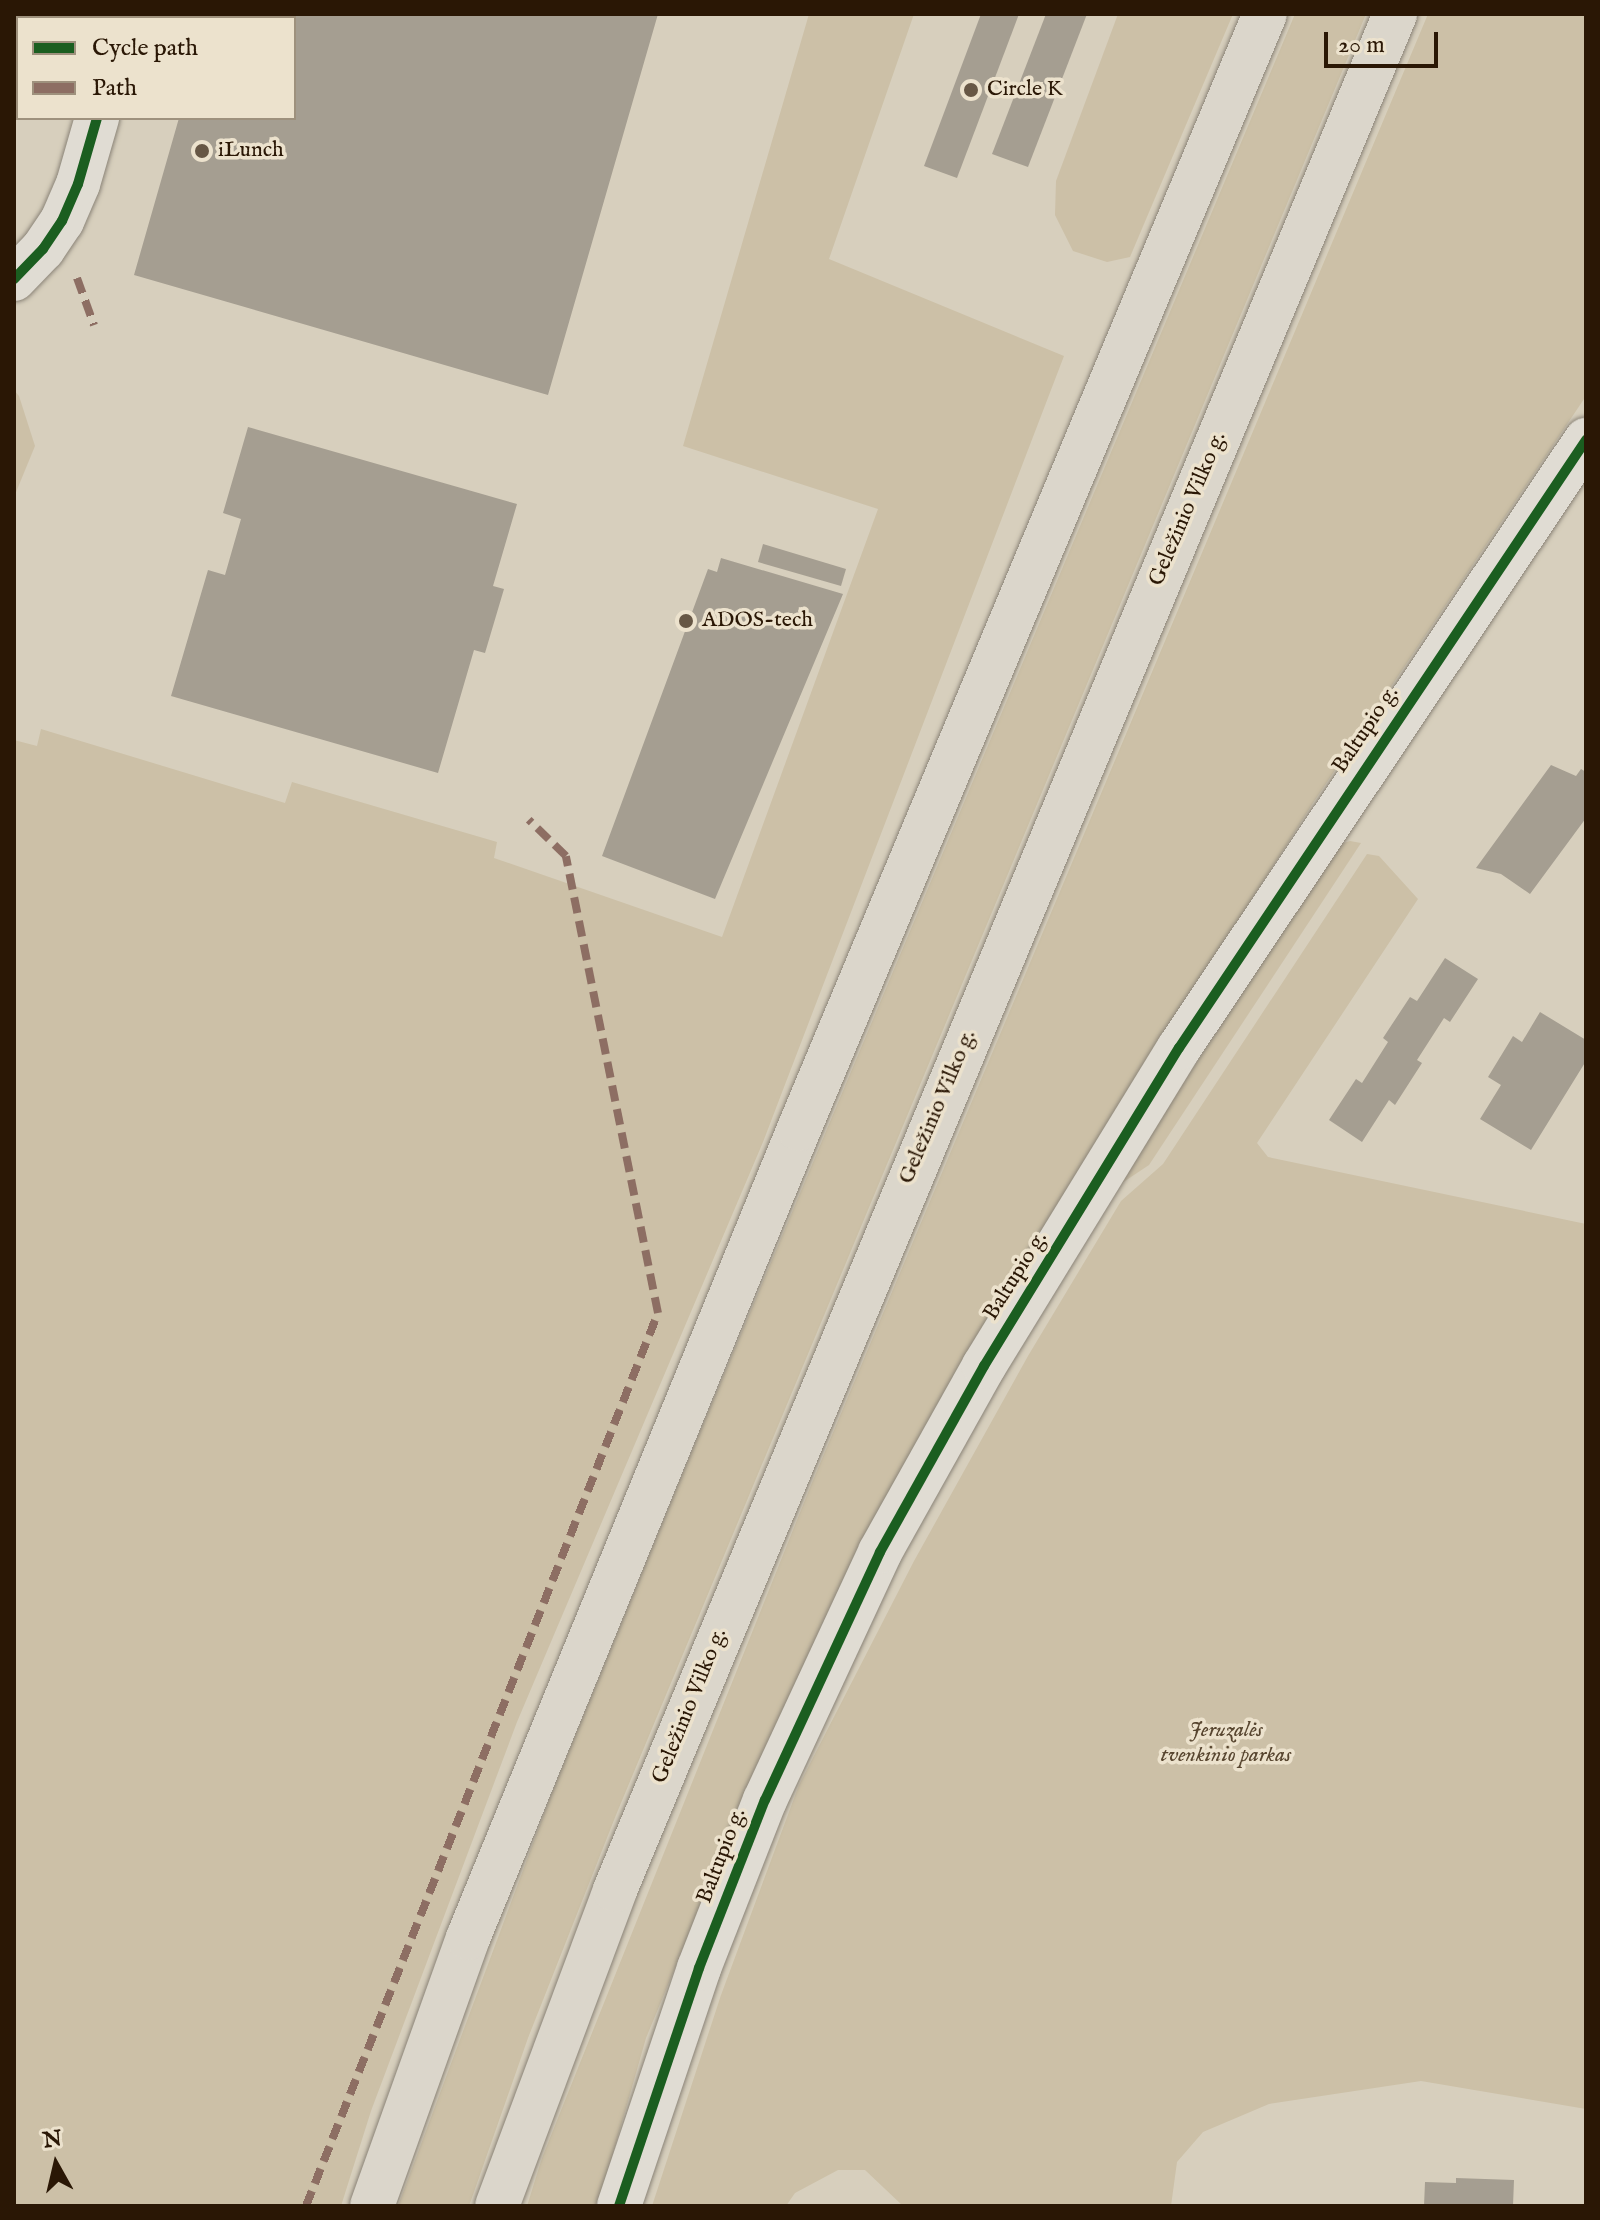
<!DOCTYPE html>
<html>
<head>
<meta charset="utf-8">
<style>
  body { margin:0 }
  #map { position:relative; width:1600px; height:2220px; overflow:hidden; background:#d7cfbd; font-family:"IM FELL English",serif }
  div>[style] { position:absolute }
  .green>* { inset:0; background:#ccc0a7 }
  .building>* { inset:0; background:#a59e91 }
  .roads { filter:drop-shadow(0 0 2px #8a8377) drop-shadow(0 0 2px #8a8377) }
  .minor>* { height:44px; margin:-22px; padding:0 22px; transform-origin:22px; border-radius:22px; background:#e0dcd3 }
  .tertiary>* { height:44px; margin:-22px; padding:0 22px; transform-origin:22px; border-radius:22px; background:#e0dcd3 }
  .trunk>* { height:44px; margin:-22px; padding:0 22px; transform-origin:22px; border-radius:22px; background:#dbd6cb }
  .quiet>* { height:8px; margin-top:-4px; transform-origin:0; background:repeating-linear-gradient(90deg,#8d6e63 0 16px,transparent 0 24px) }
  .cycleway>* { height:10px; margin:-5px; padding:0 5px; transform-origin:5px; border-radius:5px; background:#1b5e20 }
  .dots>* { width:22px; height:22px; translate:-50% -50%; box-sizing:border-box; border:4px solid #ece2cd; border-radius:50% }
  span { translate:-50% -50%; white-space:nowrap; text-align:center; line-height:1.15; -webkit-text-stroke:7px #ece2cd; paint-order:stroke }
  .poi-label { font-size:22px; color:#2a1705 }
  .left { translate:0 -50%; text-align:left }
  .street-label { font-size:22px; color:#2a1705 }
  .park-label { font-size:22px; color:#584630; font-style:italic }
  .frame { position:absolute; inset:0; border:16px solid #2a1705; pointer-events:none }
  .legend { position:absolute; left:16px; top:16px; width:280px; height:104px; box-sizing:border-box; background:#ece2cd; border:2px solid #9e917d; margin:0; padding:10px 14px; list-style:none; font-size:24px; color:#2a1705 }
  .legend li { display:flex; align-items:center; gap:16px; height:40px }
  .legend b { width:40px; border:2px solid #9e917d }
  .north { position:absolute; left:16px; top:2124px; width:80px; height:80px; -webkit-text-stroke:6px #ece2cd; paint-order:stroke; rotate:352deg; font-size:22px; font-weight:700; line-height:32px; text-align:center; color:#2a1705 }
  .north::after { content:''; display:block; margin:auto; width:28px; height:36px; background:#2a1705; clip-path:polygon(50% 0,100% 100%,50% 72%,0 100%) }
  .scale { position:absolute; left:1324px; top:32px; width:114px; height:36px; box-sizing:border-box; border:4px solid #2a1705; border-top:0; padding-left:10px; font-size:24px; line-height:28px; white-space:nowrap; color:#2a1705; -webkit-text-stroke:6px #ece2cd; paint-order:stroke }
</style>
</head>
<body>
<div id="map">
  <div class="green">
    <div style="clip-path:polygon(809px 14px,914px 14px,829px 259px,1064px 356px,763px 1142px,517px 1722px,371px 2111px,341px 2206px,14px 2206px,14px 740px,37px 746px,41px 729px,285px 803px,292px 782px,497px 842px,494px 858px,722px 937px,878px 509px,683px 446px)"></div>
    <div style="clip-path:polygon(1118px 14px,1233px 14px,1130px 257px,1107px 262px,1073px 251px,1055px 215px,1056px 181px)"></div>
    <div style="clip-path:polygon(1295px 14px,1366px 14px,616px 1815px,528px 2038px,469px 2206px,398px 2206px,551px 1795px,696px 1441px)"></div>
    <div style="clip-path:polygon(1428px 14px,1586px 14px,1586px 396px,1313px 803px,1011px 1279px,860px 1547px,750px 1787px,646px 2038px,598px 2206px,527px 2206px,542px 2158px,811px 1485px)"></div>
    <div style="clip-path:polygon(14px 390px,19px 396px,35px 446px,14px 497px)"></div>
    <div style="clip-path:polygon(1350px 841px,1361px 843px,1149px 1165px,1113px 1189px,1341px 844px)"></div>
    <div style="clip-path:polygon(1367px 854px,1379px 856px,1418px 899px,1257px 1143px,1268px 1157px,1586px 1224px,1586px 2109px,1421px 2081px,1269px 2104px,1203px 2132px,1177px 2162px,1171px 2206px,903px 2206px,865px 2170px,838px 2170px,795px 2193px,786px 2206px,652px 2206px,721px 1995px,799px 1785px,914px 1561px,1028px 1356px,1121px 1201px,1163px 1164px)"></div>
  </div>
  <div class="building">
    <div style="clip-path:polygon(209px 14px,658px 14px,548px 395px,134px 275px,179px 118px,294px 118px,294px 18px,208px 18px)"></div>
    <div style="clip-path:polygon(981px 14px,1019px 14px,957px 178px,924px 166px)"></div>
    <div style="clip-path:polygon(1046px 14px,1087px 14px,1028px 167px,992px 154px)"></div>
    <div style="clip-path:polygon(248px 427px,517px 504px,493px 586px,504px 589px,485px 653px,474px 650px,438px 773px,171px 696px,208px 570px,225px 575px,241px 519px,223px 513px)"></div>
    <div style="clip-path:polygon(763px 544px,846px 569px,841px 586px,758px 562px)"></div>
    <div style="clip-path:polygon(721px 558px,843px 594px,715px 899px,602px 856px,708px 569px,717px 572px)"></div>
    <div style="clip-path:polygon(1551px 765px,1576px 776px,1581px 769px,1586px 772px,1586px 818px,1530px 894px,1501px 874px,1476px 868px)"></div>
    <div style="clip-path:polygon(1445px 958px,1478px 979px,1450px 1022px,1444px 1018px,1417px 1060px,1422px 1063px,1395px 1105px,1389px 1100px,1362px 1142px,1329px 1120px,1356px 1079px,1362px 1083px,1388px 1042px,1383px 1038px,1410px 997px,1417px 1001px)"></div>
    <div style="clip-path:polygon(1540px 1012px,1586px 1040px,1586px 1061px,1531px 1150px,1480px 1119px,1501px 1085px,1488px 1077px,1513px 1036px,1522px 1042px)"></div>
    <div style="clip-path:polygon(1456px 2178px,1514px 2180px,1513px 2206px,1424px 2206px,1425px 2182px,1456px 2183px)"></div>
  </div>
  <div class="roads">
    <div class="minor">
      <div style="left:125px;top:18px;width:4px;rotate:-76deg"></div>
      <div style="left:14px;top:279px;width:42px;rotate:-46deg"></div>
      <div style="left:43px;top:249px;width:34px;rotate:-56deg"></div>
      <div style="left:62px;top:221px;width:40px;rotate:-66.6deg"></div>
      <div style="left:78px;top:184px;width:69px;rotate:-73.9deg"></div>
    </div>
    <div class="tertiary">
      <div style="left:619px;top:2206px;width:251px;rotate:-71.4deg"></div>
      <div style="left:699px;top:1968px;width:180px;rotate:-68.6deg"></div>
      <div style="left:765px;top:1800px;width:273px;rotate:-65.1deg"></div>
      <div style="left:880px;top:1552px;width:213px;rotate:-60.8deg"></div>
      <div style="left:984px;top:1366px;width:373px;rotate:-58.5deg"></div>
      <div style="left:1179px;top:1048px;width:732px;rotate:-56.2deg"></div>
    </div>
    <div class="trunk">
      <div style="left:372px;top:2206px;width:285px;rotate:-70.3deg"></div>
      <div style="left:468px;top:1938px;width:874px;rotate:-67.75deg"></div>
      <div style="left:799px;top:1129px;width:1208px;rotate:-67.32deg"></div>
      <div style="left:497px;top:2206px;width:337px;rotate:-69.5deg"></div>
      <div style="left:615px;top:1890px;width:2032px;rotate:-67.42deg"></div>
    </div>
  </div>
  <div class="quiet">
    <div style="left:77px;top:278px;width:50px;rotate:70.1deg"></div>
    <div style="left:306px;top:2206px;width:960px;rotate:-68.49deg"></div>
    <div style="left:658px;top:1313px;width:466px;rotate:-101.4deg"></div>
    <div style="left:566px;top:856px;width:52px;rotate:-135.8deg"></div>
  </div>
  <div class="cycleway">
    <div style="left:14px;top:279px;width:42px;rotate:-46deg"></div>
    <div style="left:43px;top:249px;width:34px;rotate:-56deg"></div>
    <div style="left:62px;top:221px;width:40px;rotate:-66.6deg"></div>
    <div style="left:78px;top:184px;width:69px;rotate:-73.9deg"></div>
    <div style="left:619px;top:2206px;width:251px;rotate:-71.4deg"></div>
    <div style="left:699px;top:1968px;width:180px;rotate:-68.6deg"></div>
    <div style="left:765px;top:1800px;width:273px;rotate:-65.1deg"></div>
    <div style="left:880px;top:1552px;width:213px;rotate:-60.8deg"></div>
    <div style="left:984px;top:1366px;width:373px;rotate:-58.5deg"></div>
    <div style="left:1179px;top:1048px;width:732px;rotate:-56.2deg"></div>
  </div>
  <div class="dots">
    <div style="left:971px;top:90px;background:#675745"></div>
    <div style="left:202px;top:151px;background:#675745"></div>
    <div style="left:686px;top:621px;background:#675745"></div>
  </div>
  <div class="poi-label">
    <span class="left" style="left:987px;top:90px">Circle K</span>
    <span class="left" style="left:218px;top:151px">iLunch</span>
    <span class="left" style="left:702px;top:621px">ADOS-tech</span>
  </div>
  <div class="street-label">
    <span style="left:1188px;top:509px;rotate:-67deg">Geležinio Vilko g.</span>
    <span style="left:1366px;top:730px;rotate:-56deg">Baltupio g.</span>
    <span style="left:938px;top:1107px;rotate:-67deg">Geležinio Vilko g.</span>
    <span style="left:1016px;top:1276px;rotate:-58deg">Baltupio g.</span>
    <span style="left:690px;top:1706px;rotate:-68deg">Geležinio Vilko g.</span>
    <span style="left:722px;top:1856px;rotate:-69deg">Baltupio g.</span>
  </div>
  <div class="park-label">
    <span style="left:1226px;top:1743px">Jeruzalės<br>tvenkinio parkas</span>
  </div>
  <div class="frame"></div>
  <ul class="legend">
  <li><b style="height:10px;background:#1b5e20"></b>Cycle path</li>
  <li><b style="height:10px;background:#8d6e63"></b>Path</li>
  </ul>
  <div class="north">N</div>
  <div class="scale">20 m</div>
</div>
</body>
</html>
